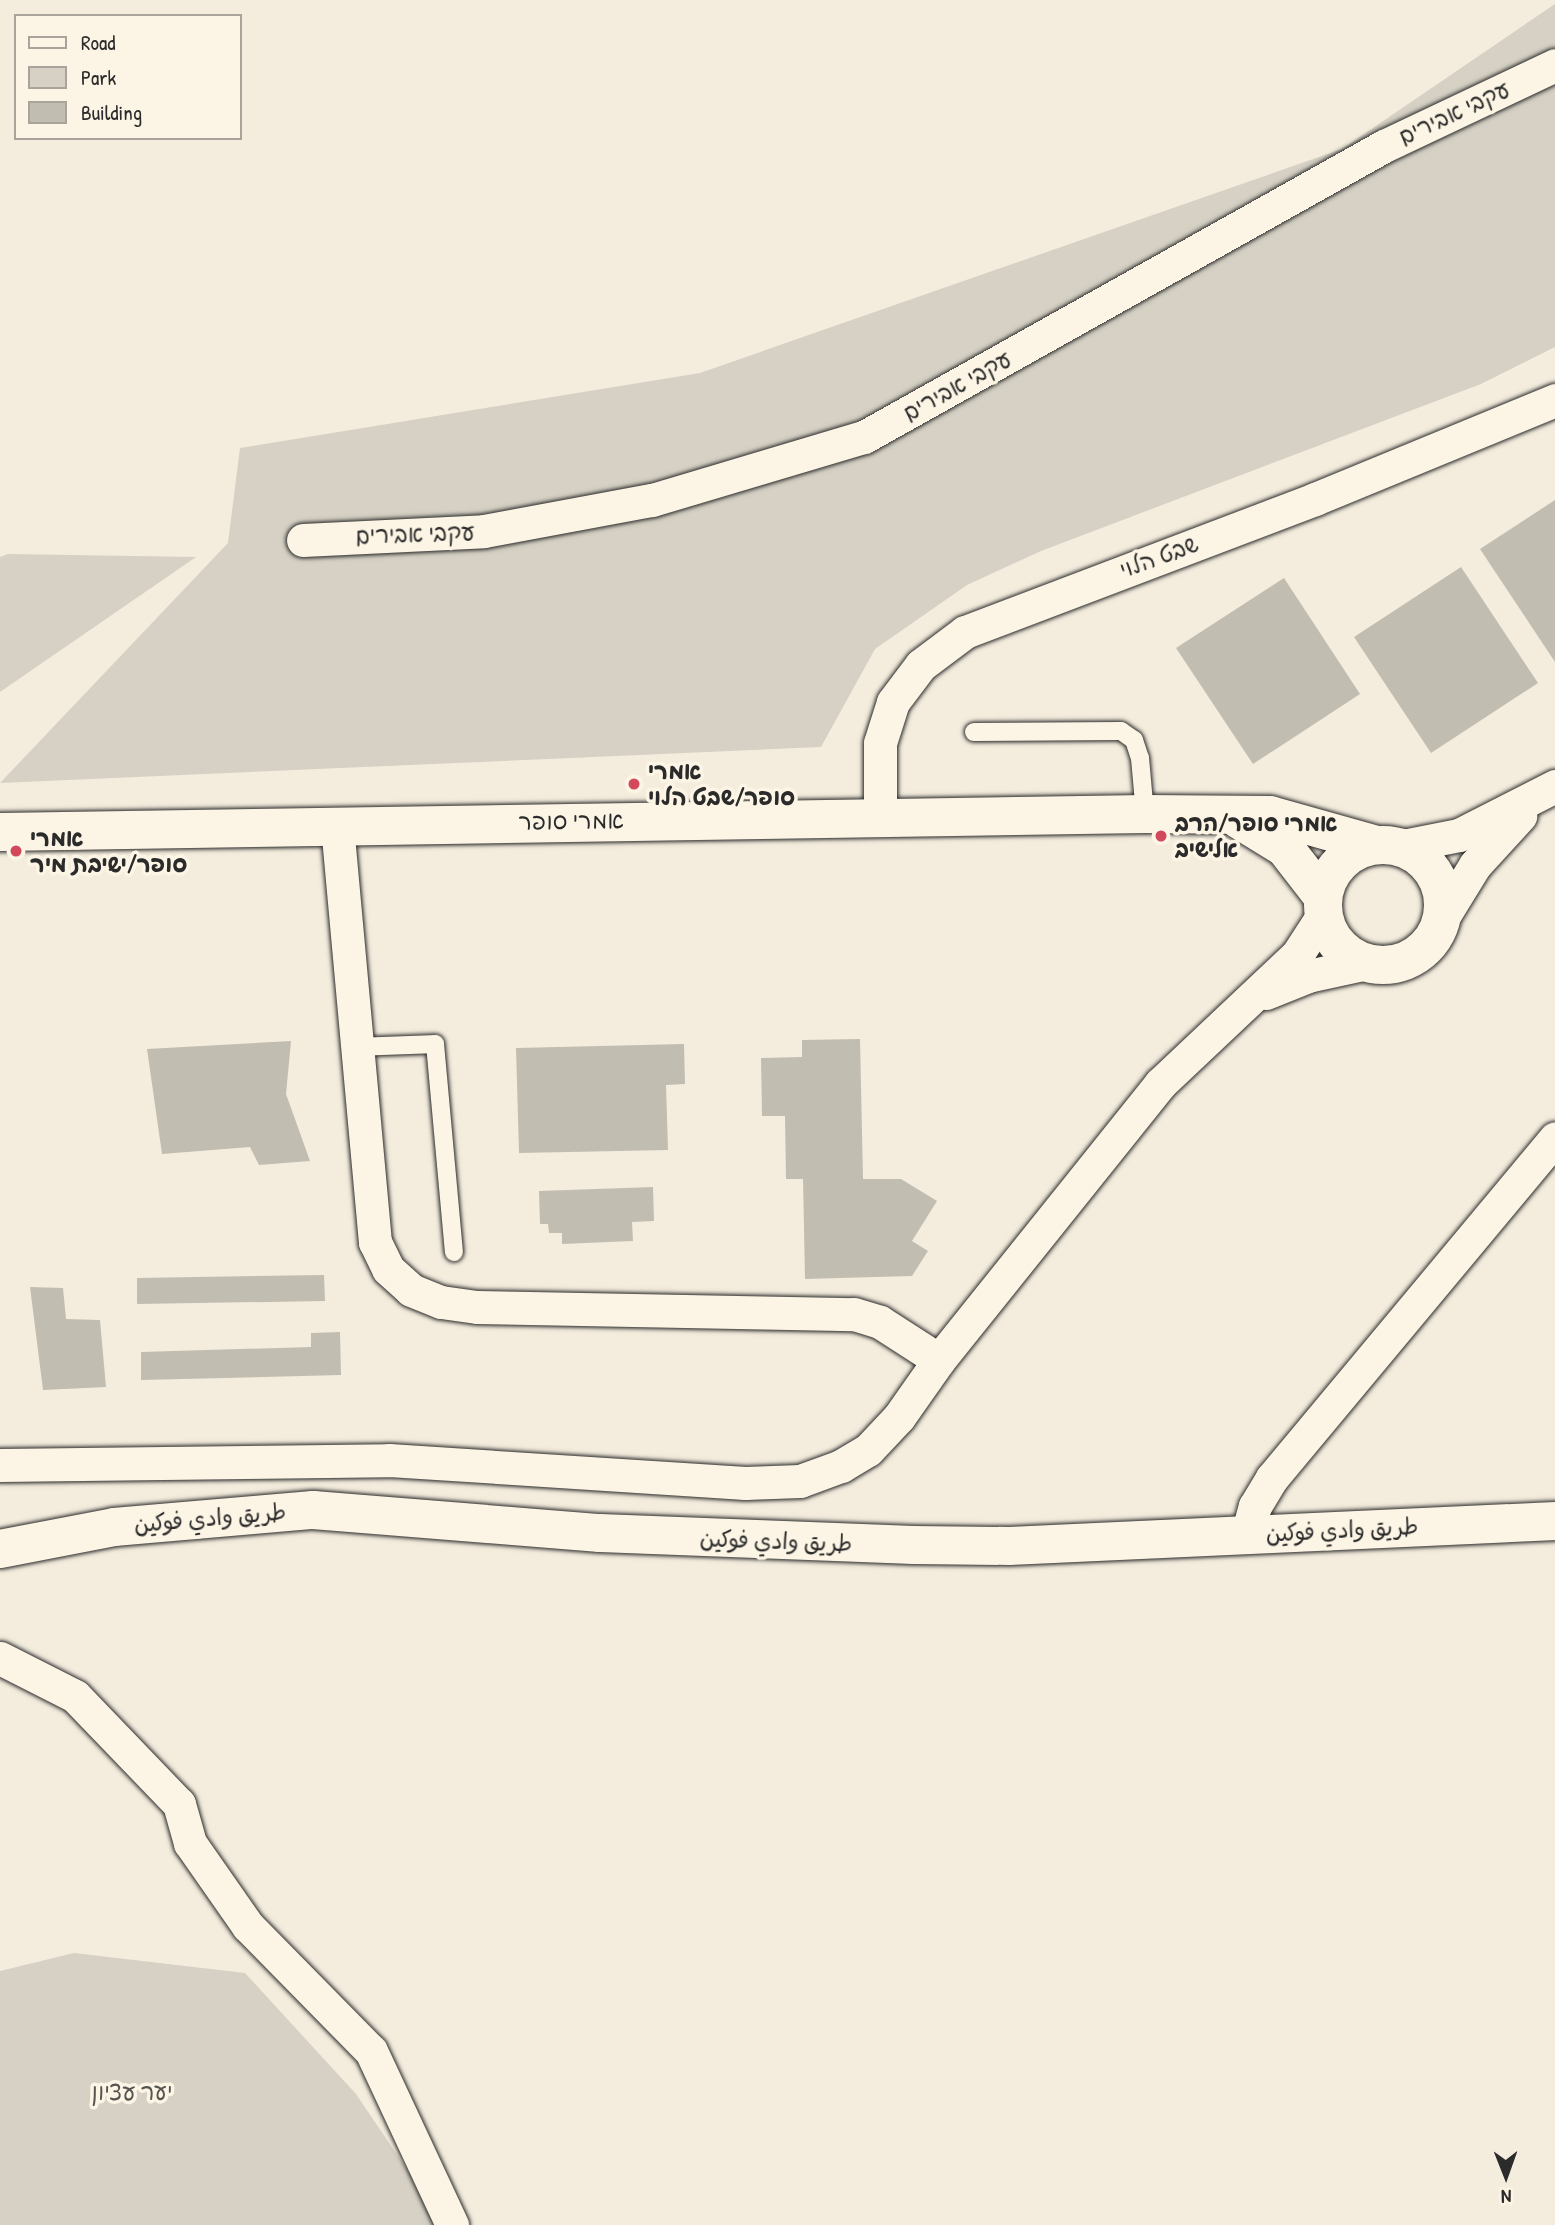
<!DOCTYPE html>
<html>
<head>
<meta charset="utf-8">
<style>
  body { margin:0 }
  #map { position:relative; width:1555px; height:2225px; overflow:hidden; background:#f4edde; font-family:"Patrick Hand","Playpen Sans Arabic","Playpen Sans Hebrew",sans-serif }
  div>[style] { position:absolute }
  .green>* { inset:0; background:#d6d1c4 }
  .building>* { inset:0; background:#c2bdb1 }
  .roads { filter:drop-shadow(0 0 2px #2b2b2b) drop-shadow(0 0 2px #2b2b2b) }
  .service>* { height:18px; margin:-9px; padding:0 9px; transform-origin:9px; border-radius:9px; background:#fcf5e5 }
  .minor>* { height:33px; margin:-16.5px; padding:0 16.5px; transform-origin:16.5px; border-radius:16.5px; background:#fcf5e5 }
  .tertiary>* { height:38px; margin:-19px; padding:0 19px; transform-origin:19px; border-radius:19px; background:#fcf5e5 }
  .tertiary>.ring { margin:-19px; padding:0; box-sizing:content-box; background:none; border:38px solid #fcf5e5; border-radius:50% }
  .dots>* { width:19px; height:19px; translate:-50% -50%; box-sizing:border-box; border:4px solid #fcf5e5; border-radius:50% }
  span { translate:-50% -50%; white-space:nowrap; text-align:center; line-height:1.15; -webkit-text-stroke:7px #fcf5e5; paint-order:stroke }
  .street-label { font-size:23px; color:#2b2b2b }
  .poi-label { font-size:23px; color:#2b2b2b; font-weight:700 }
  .left { translate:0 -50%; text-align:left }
  .park-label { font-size:23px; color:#565451 }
  .legend { position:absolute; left:14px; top:14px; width:228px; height:126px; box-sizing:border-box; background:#fcf5e5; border:2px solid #a8a49b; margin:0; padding:9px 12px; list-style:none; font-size:21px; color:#2b2b2b }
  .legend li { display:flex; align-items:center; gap:14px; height:35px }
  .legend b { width:35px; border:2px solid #a8a49b }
  .north { position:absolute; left:1471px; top:2141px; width:70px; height:70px; -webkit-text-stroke:5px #fcf5e5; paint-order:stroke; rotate:179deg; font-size:19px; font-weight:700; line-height:28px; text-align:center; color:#2b2b2b }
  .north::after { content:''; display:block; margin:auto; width:24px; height:32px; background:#2b2b2b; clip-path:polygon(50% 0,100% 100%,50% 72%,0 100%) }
</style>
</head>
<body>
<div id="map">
  <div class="green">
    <div style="clip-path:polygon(1555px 4px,1555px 347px,1481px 384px,1041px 551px,967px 585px,875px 649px,821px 747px,0 783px,228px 543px,240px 448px,700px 373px,1342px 149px)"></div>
    <div style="clip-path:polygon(8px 554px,196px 557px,0 692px,0 557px)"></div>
    <div style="clip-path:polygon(74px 1953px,245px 1973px,356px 2094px,425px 2196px,434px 2225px,0 2225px,0 1971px)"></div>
  </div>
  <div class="building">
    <div style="clip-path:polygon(1555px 500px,1555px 662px,1480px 549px)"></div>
    <div style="clip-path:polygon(1461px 567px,1538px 683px,1431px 753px,1354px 637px)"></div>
    <div style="clip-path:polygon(1284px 578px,1360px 694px,1253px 764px,1176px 648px)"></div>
    <div style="clip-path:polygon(860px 1039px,863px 1179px,901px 1179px,937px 1201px,912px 1241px,928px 1251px,912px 1276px,805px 1279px,803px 1179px,786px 1179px,785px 1116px,762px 1116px,761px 1058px,802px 1057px,802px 1040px)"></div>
    <div style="clip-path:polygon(291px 1041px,286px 1094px,310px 1161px,259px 1165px,250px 1147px,162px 1154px,147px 1049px)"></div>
    <div style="clip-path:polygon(684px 1044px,685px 1084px,666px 1085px,668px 1150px,519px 1153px,516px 1048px)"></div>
    <div style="clip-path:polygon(653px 1187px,654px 1221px,632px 1222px,633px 1241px,562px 1244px,562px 1233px,549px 1233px,548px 1224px,540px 1224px,539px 1191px)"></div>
    <div style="clip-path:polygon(324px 1275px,325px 1301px,137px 1304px,137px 1278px)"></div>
    <div style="clip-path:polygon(30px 1287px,63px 1288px,66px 1319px,100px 1320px,106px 1387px,43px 1390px)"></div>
    <div style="clip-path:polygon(340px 1332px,341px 1375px,141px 1380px,141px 1352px,311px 1347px,311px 1333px)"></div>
  </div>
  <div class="roads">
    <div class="service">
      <div style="left:974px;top:732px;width:147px;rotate:-0.4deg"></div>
      <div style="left:1121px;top:731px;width:16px;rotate:35deg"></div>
      <div style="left:1134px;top:740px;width:19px;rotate:72deg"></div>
      <div style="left:1140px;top:758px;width:56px;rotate:84.9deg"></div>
      <div style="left:357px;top:1047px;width:78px;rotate:-2.2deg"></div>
      <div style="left:435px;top:1044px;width:209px;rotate:84.8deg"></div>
    </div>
    <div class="minor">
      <div style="left:303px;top:540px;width:181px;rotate:-2.8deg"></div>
      <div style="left:484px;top:531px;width:171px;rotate:-10.5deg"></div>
      <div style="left:652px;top:500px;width:221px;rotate:-16.6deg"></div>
      <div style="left:864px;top:437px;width:596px;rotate:-29.23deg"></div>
      <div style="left:1384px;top:146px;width:189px;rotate:-25.3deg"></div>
      <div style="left:880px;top:815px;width:72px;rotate:-90deg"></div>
      <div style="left:880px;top:743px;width:43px;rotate:-72.4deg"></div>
      <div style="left:893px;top:702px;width:46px;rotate:-52.9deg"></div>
      <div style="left:921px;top:665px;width:55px;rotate:-36.9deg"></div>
      <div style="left:965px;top:632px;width:374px;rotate:-20.8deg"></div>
      <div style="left:1315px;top:499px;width:260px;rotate:-22.4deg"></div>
      <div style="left:337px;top:825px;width:419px;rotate:84.8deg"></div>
      <div style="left:375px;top:1242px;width:30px;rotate:64deg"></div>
      <div style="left:388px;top:1269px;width:31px;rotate:42deg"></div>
      <div style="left:411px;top:1290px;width:32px;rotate:22deg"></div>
      <div style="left:441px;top:1302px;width:36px;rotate:8deg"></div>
      <div style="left:477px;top:1307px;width:377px;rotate:1.1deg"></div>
      <div style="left:854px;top:1314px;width:27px;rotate:17deg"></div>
      <div style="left:880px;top:1322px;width:70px;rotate:32.8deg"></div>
      <div style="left:1398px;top:847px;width:62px;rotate:-11.1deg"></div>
      <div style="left:1459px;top:835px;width:108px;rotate:-27deg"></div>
      <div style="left:1443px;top:917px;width:61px;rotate:-58.4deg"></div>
      <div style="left:1475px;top:865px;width:67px;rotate:-47.4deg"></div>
      <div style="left:1266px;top:993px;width:45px;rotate:-22deg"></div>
      <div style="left:1308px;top:976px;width:60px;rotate:-12.4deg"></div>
      <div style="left:0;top:1465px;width:389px;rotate:-0.7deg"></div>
      <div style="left:389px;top:1460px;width:357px;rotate:3.7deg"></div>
      <div style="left:745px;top:1483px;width:55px;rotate:-2.1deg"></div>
      <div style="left:800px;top:1481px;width:44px;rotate:-20.1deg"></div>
      <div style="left:841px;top:1466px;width:31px;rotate:-31deg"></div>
      <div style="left:868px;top:1450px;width:45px;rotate:-46.8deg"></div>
      <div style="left:899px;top:1417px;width:70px;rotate:-54.9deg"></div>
      <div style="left:939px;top:1360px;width:354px;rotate:-51.3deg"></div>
      <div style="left:1160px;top:1084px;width:188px;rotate:-43.3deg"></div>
      <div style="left:1297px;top:955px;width:48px;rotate:-57deg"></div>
      <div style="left:1247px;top:1535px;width:30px;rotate:-75deg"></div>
      <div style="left:1255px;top:1506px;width:33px;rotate:-59deg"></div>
      <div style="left:1272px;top:1478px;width:442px;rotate:-50.2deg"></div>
      <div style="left:0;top:1658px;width:84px;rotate:26.9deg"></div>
      <div style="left:75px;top:1696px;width:150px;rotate:46.1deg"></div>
      <div style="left:179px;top:1804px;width:41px;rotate:74.2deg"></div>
      <div style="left:190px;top:1843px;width:101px;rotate:55.1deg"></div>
      <div style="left:248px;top:1926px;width:175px;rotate:45.5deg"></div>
      <div style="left:371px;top:2051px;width:192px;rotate:65deg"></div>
    </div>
    <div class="tertiary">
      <div style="left:1238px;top:819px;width:55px;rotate:31.7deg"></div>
      <div style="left:1285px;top:848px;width:62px;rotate:52.2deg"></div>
      <div style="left:0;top:832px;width:1145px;rotate:-0.9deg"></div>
      <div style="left:1145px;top:814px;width:125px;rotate:0.5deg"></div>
      <div style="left:1270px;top:815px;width:111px;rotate:15.7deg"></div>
      <div class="ring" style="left:1323px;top:845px;width:82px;height:82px"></div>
      <div style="left:0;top:1549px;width:116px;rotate:-10.9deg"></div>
      <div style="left:114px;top:1527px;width:200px;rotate:-4.9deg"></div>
      <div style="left:313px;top:1510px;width:288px;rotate:4.6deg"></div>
      <div style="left:600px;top:1533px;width:314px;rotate:2.2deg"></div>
      <div style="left:914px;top:1545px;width:95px;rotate:0.6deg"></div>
      <div style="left:1009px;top:1546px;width:547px;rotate:-2.62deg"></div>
    </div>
  </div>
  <div class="dots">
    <div style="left:634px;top:784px;background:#d1495b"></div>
    <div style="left:1161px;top:836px;background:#d1495b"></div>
    <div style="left:16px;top:851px;background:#d1495b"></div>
  </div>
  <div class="street-label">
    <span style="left:1454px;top:113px;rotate:-25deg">עקבי אבירים</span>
    <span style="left:957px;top:386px;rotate:-29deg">עקבי אבירים</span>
    <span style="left:415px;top:534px;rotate:-2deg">עקבי אבירים</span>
    <span style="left:1159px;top:557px;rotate:-20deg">שבט הלוי</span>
    <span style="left:571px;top:821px;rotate:-1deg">אמרי סופר</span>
    <span style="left:210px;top:1518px;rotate:-5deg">طريق وادي فوکين</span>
    <span style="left:1342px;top:1530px;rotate:-3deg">طريق وادي فوکين</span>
    <span style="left:776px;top:1541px;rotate:2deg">طريق وادي فوکين</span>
  </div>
  <div class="poi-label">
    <span class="left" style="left:648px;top:784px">אמרי<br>סופר/שבט הלוי</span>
    <span class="left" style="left:1175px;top:836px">אמרי סופר/הרב<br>אלישיב</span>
    <span class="left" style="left:30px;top:851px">אמרי<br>סופר/ישיבת מיר</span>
  </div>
  <div class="park-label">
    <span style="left:132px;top:2092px">יער עציון</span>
  </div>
  <ul class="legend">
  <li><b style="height:9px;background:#fcf5e5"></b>Road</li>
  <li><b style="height:19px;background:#d6d1c4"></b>Park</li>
  <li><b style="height:19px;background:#c2bdb1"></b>Building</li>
  </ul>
  <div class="north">N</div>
</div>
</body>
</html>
